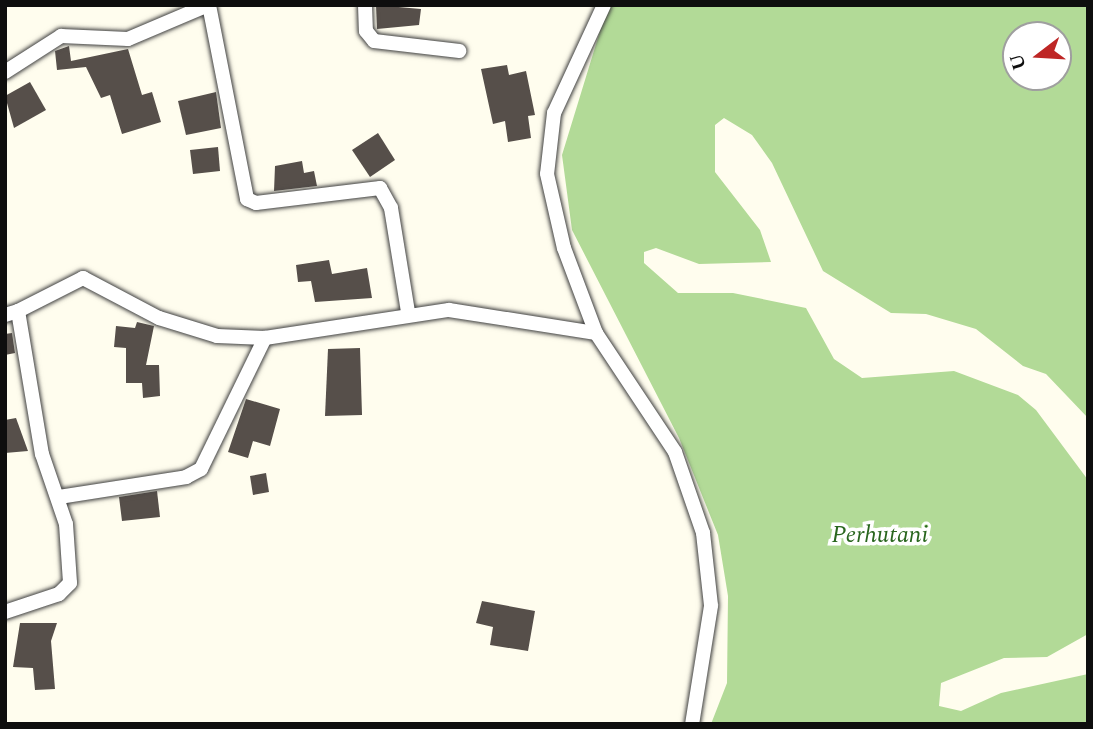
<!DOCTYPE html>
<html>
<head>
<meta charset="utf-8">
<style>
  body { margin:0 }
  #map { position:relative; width:1093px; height:729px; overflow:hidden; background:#fffdee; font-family:Spectral,serif }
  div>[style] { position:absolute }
  .forest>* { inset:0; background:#b2da97 }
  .building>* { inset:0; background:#564f4a }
  .roads { filter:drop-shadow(0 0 2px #414141) drop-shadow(0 0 2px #414141) }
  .street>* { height:14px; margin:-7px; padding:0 7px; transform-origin:7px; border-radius:7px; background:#fff }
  span { translate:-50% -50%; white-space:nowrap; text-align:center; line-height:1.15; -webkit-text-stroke:7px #fff; paint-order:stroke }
  .park-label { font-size:24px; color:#29661e; font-style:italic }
  .frame { position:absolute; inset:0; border:7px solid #0e0e0e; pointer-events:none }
  .north { position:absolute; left:1002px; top:21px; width:70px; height:70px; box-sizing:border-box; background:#fff; border:2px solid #9f9f9f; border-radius:50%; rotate:253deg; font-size:19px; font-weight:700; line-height:28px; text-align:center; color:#0e0e0e }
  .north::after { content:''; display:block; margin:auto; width:24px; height:32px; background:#be2625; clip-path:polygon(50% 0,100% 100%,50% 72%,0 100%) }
</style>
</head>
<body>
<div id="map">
  <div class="forest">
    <div style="clip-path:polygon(evenodd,608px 5px,1088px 5px,1088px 418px,1046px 374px,1023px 366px,976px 329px,926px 314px,891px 313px,823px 271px,772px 163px,752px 135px,724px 118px,715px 125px,715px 172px,760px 230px,771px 262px,699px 264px,656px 248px,644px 252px,644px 263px,678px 293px,733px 293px,806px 308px,834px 359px,862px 378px,954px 371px,1018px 395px,1036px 410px,1088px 480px,1088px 634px,1047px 657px,1004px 658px,941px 683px,939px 706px,961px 711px,1001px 693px,1088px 674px,1088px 724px,711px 724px,727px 683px,728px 596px,718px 535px,679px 438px,572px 230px,562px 155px,608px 5px,1016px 35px,1058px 35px,1058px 77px,1016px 77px,1016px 35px)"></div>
  </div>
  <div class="building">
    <div style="clip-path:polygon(376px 5px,421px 9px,419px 25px,377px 29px)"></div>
    <div style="clip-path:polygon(69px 46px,71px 61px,128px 49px,142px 95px,152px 92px,161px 122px,122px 134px,110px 95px,101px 98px,86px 67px,57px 70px,55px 51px)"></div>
    <div style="clip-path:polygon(507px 65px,509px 75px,526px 71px,535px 115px,528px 116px,531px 138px,508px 142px,505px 121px,493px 124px,481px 69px)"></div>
    <div style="clip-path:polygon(30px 82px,46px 110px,14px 128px,5px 96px)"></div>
    <div style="clip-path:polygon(216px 92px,221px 128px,186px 135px,178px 101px)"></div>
    <div style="clip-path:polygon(378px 133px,395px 160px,370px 177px,352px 150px)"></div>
    <div style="clip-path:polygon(218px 147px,220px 171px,193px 174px,190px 150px)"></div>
    <div style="clip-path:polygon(302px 161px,304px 173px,314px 171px,317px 186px,274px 191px,275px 166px)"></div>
    <div style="clip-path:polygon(329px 260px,332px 274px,367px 268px,372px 298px,315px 302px,311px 281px,298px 282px,296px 265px)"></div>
    <div style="clip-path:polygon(137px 322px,154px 326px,146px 365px,159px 365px,160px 396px,143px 398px,142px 383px,126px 383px,126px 348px,114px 347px,116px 326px,135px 328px)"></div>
    <div style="clip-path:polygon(12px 333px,15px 353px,5px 355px,5px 334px)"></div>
    <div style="clip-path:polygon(360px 348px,362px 415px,325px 416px,328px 349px)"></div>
    <div style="clip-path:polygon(246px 399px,280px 409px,270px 446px,253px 441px,248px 458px,228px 452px)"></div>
    <div style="clip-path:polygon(16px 418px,28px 451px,5px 453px,5px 420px)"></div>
    <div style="clip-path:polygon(266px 473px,269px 492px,253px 495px,250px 476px)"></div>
    <div style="clip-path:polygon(157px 491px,160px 517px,122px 521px,119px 497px)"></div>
    <div style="clip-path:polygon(482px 601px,535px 611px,528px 651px,490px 645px,493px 627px,476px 623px)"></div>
    <div style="clip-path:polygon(20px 623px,57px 623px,51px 641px,55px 689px,35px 690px,33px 668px,13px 667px)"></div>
  </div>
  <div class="roads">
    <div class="street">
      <div style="left:209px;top:5px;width:198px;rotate:78.9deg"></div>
      <div style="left:247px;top:199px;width:10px;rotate:24deg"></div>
      <div style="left:256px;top:203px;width:125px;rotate:-6.9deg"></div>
      <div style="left:380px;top:188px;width:23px;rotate:61deg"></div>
      <div style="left:391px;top:208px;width:105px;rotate:80.7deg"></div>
      <div style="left:365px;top:5px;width:26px;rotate:88deg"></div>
      <div style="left:366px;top:31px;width:13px;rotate:51deg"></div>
      <div style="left:374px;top:41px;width:86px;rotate:6.7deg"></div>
      <div style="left:604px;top:5px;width:119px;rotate:114.8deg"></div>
      <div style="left:554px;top:113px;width:61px;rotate:96.5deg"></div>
      <div style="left:547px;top:174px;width:76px;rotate:77.1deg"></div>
      <div style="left:564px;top:248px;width:91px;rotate:69.4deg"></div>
      <div style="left:596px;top:333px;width:143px;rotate:56.4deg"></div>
      <div style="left:675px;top:452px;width:86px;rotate:70.9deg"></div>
      <div style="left:703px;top:533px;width:73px;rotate:83.7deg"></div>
      <div style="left:711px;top:606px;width:120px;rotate:99.1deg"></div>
      <div style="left:5px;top:72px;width:67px;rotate:-32.7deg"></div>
      <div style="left:61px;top:36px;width:67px;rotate:2.6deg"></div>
      <div style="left:128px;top:39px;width:87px;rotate:-23deg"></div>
      <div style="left:18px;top:311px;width:73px;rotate:-26.9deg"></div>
      <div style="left:83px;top:278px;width:86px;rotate:27.8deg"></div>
      <div style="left:159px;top:318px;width:61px;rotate:17.2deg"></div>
      <div style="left:217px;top:336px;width:48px;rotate:2.4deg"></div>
      <div style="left:265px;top:338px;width:186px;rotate:-8.7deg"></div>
      <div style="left:449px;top:310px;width:149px;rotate:8.9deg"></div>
      <div style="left:5px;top:315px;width:14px;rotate:-17deg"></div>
      <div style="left:18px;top:311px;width:145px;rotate:80.5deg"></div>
      <div style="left:42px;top:454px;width:74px;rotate:71.1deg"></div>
      <div style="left:66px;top:524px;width:59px;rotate:86.1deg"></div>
      <div style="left:70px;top:583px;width:16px;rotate:135deg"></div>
      <div style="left:59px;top:594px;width:57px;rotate:161.6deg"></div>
      <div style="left:59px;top:497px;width:129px;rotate:-8.9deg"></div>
      <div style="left:186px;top:477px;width:17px;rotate:-28deg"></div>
      <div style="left:201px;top:469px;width:146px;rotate:-64deg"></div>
    </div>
  </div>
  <div class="park-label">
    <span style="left:880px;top:536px">Perhutani</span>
  </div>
  <div class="frame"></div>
  <div class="north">U</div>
</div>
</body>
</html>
